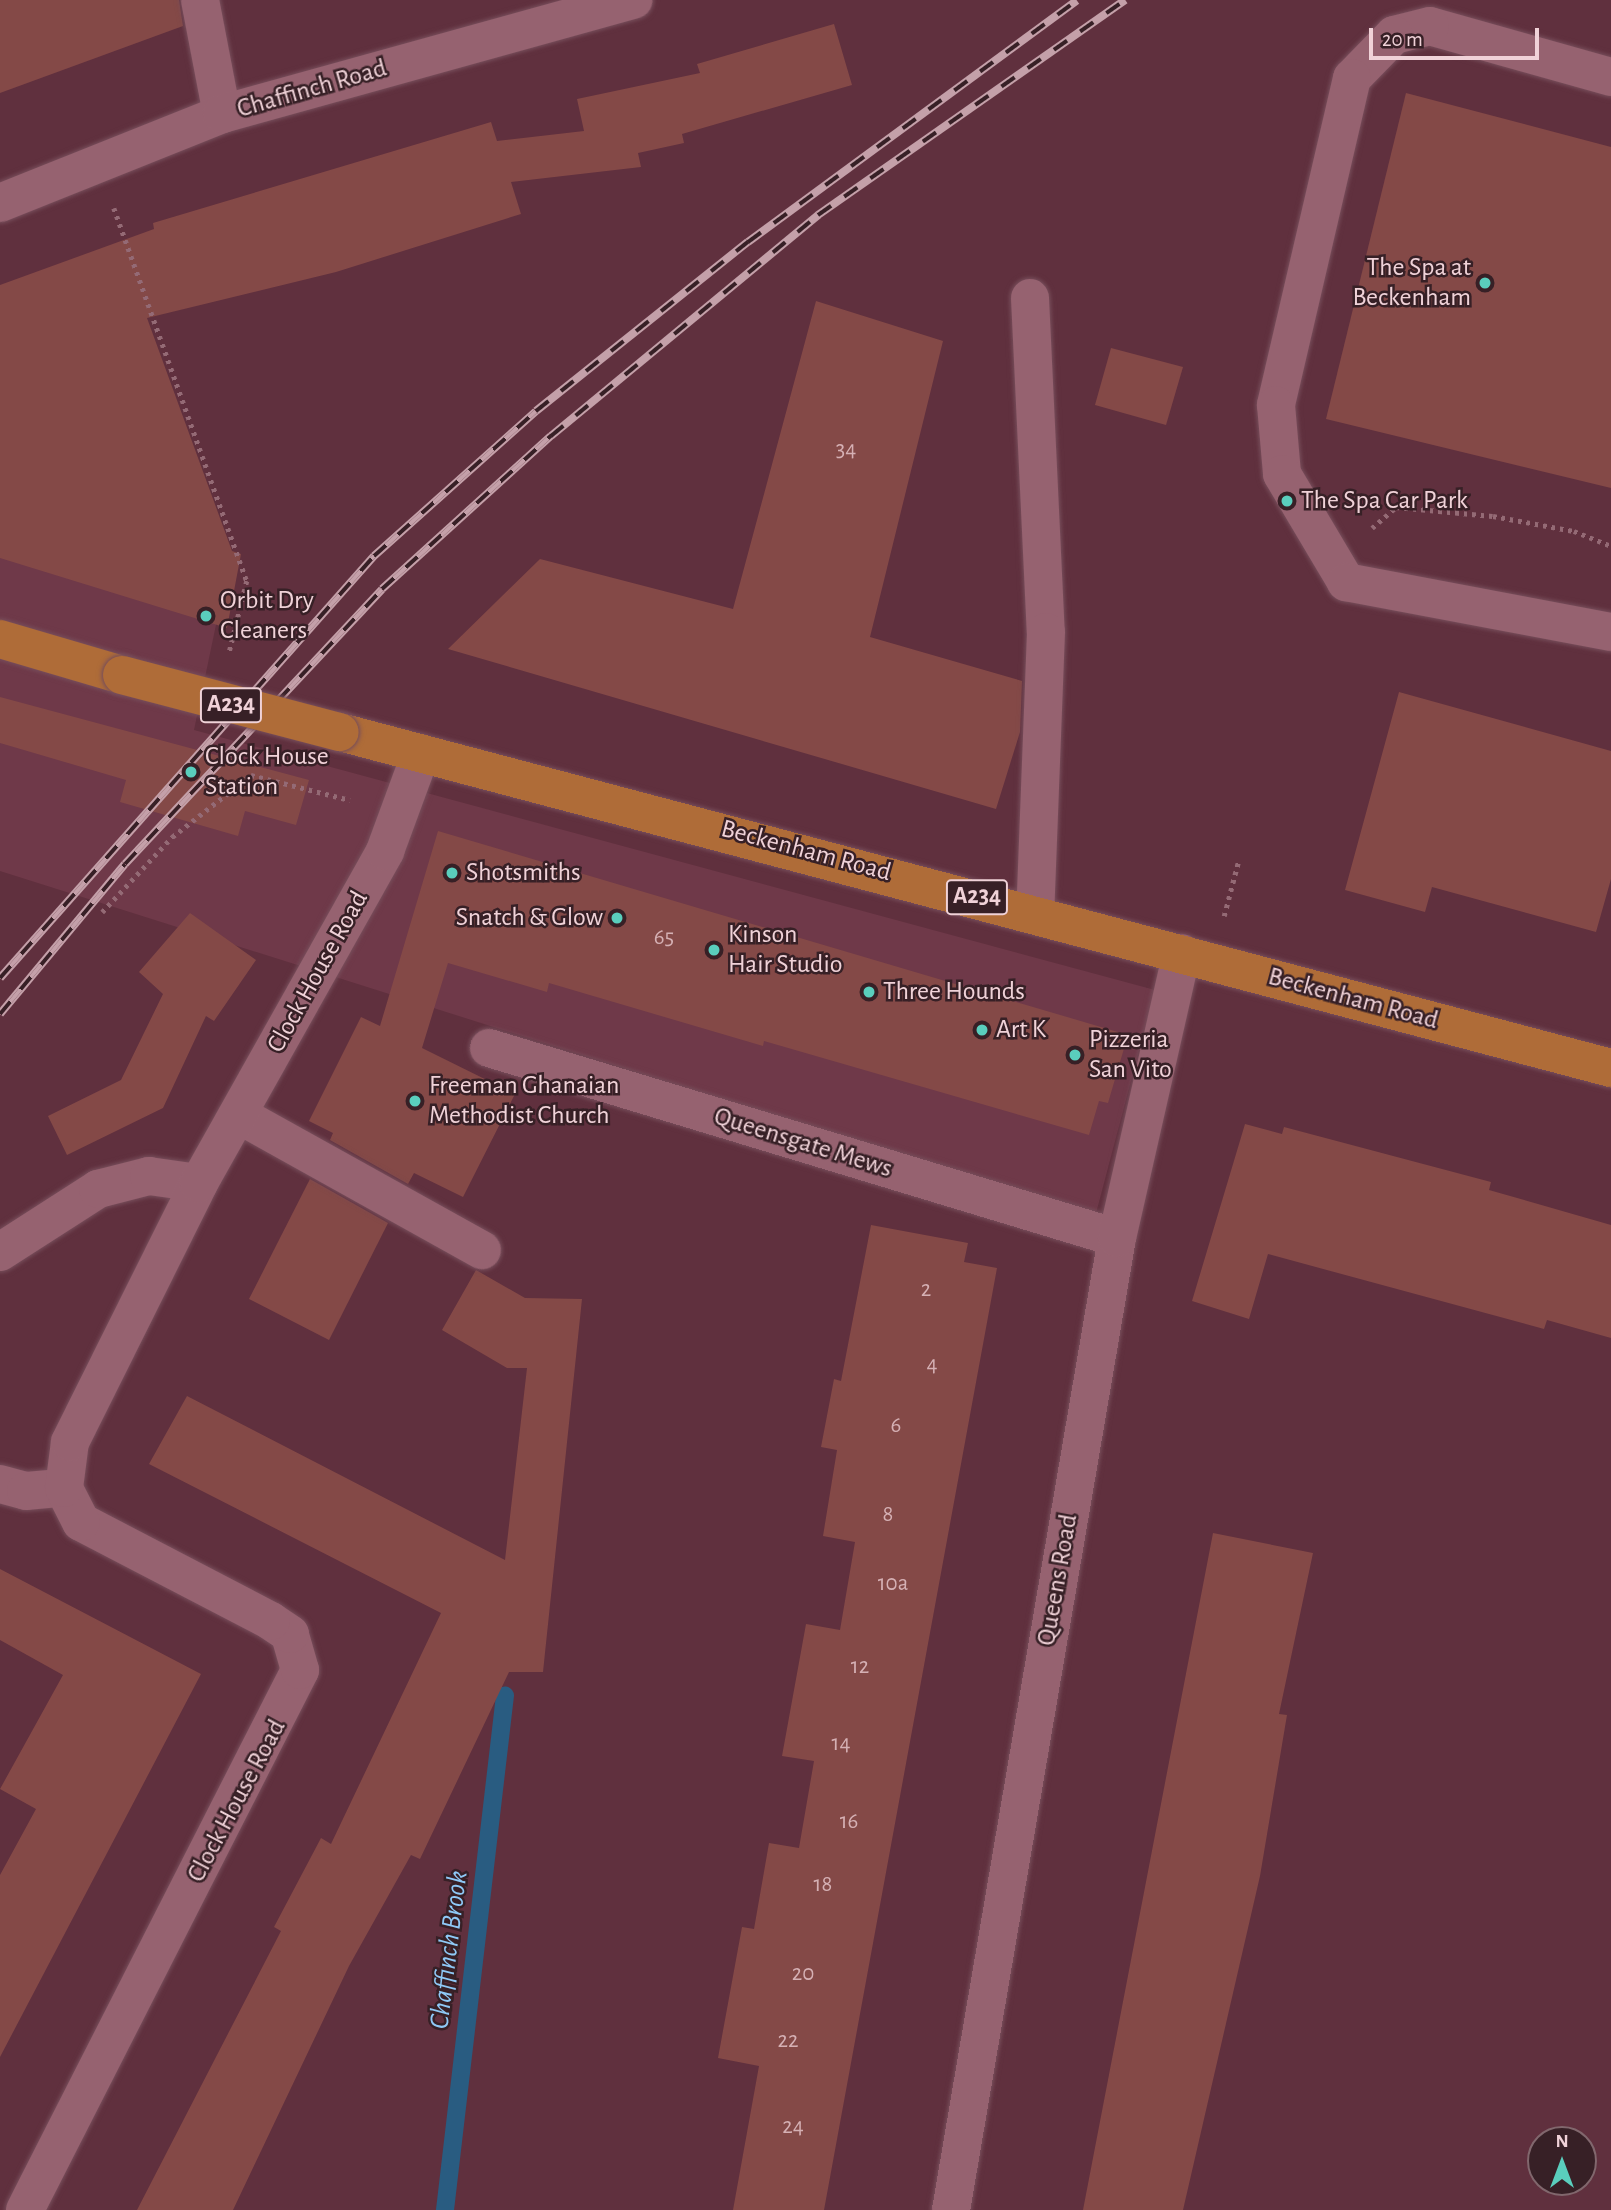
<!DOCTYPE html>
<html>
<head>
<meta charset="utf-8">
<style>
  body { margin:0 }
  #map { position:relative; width:1611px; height:2210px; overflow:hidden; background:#60303e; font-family:"Alegreya Sans",sans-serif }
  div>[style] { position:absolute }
  .built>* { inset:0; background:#6f3949 }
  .stream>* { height:18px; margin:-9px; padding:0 9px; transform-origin:9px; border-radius:9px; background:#295c81 }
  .building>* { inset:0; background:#844947 }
  .path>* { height:4.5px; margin-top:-2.25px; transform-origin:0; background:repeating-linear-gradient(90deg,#946a75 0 3.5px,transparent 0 8.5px) }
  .roads { filter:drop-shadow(0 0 2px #774e5b) drop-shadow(0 0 2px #774e5b) }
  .minor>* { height:38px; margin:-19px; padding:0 19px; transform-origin:19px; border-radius:19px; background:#966270 }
  .major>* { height:38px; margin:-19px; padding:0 19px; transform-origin:19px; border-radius:19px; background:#af6c38 }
  .rail>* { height:8px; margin-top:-4px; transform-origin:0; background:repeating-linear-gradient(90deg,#372026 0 16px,#c4a0a9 0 32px); box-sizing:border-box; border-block:2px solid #c4a0a9 }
  .bridges { filter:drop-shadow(0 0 2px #774e5b) drop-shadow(0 0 2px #774e5b) }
  .major-bridge>* { height:38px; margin:-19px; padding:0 19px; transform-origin:19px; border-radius:19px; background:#af6c38 }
  .dots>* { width:19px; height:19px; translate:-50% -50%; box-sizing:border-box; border:4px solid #372026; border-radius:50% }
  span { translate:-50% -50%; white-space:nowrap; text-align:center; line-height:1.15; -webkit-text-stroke:5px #372026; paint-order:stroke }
  .number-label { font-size:23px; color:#d5b0b4 }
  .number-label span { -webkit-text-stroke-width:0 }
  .shield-label span { padding:2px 5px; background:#372026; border:2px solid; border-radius:5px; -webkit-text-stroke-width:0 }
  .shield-label { font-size:24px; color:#f0d2d8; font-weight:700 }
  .street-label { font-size:26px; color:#f0d2d8 }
  .poi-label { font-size:26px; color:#f0d2d8 }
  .right { translate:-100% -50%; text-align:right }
  .left { translate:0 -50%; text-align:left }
  .water-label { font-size:28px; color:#8fc9f7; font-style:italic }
  .north { position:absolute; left:1527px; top:2126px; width:70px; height:70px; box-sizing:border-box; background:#372026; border:2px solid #81676d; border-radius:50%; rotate:0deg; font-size:19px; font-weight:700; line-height:28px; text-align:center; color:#f0d2d8 }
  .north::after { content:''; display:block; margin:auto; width:24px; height:32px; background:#5acebd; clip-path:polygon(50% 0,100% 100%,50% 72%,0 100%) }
  .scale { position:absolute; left:1369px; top:28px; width:170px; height:32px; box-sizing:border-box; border:4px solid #f0d2d8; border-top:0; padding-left:9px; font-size:21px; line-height:24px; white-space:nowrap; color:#f0d2d8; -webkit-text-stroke:5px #372026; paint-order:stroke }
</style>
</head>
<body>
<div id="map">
  <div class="built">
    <div style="clip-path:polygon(0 490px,231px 553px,194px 730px,1155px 990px,1095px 1217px,0 871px)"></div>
  </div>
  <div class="stream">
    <div style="left:445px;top:2210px;width:518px;rotate:-83.35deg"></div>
  </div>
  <div class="building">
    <div style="clip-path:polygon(0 0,179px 0,183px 26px,0 93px)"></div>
    <div style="clip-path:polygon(834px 24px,852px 85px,682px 134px,684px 143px,638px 153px,641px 167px,511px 182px,521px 214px,336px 272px,147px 318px,232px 551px,241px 554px,227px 628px,0 558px,0 285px,154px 229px,153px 223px,491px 122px,497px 141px,584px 131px,577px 99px,700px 73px,697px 64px)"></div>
    <div style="clip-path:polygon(1406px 93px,1611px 147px,1611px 488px,1326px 419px)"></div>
    <div style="clip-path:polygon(816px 301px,943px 341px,870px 637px,1022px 681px,1020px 732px,996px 809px,448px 649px,540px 559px,733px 609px)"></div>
    <div style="clip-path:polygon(1111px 348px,1183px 367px,1166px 425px,1095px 405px)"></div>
    <div style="clip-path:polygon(1399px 692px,1611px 751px,1611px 879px,1596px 932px,1432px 887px,1425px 912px,1345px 890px)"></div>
    <div style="clip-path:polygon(0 697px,309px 780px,296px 825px,245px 811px,238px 836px,120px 802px,126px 780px,0 743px)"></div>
    <div style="clip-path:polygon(438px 831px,1128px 1035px,1108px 1103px,1099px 1101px,1089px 1135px,764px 1041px,763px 1046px,549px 983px,547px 992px,448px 963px,422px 1048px,515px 1094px,463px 1197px,414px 1173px,408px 1184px,330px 1140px,333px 1133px,309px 1121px,361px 1017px,380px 1026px)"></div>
    <div style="clip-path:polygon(190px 913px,256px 960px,214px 1021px,206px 1016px,163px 1108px,67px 1155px,48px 1116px,121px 1080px,163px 994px,139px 972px)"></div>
    <div style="clip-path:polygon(1245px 1124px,1282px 1134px,1284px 1127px,1491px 1182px,1489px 1190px,1611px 1225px,1611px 1338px,1547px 1320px,1544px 1329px,1268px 1254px,1249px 1319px,1192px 1301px)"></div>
    <div style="clip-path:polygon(310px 1179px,388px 1223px,329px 1340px,249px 1299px)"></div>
    <div style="clip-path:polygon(871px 1225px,968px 1243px,964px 1262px,997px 1268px,824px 2210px,733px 2210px,759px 2066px,718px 2058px,742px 1927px,754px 1929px,769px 1843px,799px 1848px,814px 1761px,782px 1756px,806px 1624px,840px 1630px,855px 1542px,823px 1536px,837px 1450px,821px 1447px,834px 1379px,841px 1381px)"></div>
    <div style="clip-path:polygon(476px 1270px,525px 1298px,582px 1299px,543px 1672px,509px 1672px,420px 1859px,411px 1855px,349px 1966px,233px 2210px,137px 2210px,281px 1931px,274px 1927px,321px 1838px,331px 1844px,441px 1613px,149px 1464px,187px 1396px,505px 1560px,527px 1368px,507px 1368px,442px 1330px)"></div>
    <div style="clip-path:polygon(1213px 1533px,1313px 1553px,1279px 1714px,1287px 1715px,1260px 1876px,1183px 2210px,1083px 2210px)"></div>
    <div style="clip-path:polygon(0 1569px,201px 1674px,0 2057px,0 1875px,36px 1809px,0 1789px,63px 1675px,0 1640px)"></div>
  </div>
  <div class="path">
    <div style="left:114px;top:208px;width:396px;rotate:70.4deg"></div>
    <div style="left:247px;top:581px;width:75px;rotate:103.9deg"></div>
    <div style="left:1372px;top:528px;width:32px;rotate:-41deg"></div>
    <div style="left:1396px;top:507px;width:97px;rotate:5.3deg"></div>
    <div style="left:1493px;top:516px;width:82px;rotate:10.5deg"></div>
    <div style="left:1574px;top:531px;width:40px;rotate:22deg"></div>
    <div style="left:102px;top:912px;width:103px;rotate:-47deg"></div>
    <div style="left:172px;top:837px;width:100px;rotate:-38.1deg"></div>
    <div style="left:251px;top:775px;width:102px;rotate:14.2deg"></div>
    <div style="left:1224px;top:916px;width:59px;rotate:-75.3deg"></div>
  </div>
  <div class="roads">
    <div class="minor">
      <div style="left:200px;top:0;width:116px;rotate:79.1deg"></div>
      <div style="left:1611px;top:77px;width:188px;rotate:-164.3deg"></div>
      <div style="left:1430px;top:26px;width:37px;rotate:166deg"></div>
      <div style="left:1394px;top:35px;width:60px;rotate:134.3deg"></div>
      <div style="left:1352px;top:78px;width:336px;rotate:103.1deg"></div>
      <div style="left:1276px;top:405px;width:69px;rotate:85deg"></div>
      <div style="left:1282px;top:474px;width:126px;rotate:59.3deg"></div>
      <div style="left:1346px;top:582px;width:270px;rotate:10.7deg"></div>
      <div style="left:0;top:203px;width:239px;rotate:-21.8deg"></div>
      <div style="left:222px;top:114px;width:427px;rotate:-15.5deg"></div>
      <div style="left:1030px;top:298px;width:334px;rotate:87.3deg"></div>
      <div style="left:1046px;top:632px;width:281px;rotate:92.2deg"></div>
      <div style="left:489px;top:1048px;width:656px;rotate:16.83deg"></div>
      <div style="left:239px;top:1115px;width:278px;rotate:29.1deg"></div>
      <div style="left:0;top:1252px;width:117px;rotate:-32.7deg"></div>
      <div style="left:98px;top:1189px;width:53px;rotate:-14.3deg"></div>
      <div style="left:149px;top:1176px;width:50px;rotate:8deg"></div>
      <div style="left:0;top:1484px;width:27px;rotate:15deg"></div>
      <div style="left:26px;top:1491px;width:38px;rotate:-5deg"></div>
      <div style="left:25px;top:2210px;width:606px;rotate:-63.01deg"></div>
      <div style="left:300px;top:1670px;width:37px;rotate:-106deg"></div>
      <div style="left:290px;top:1634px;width:23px;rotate:-146deg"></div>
      <div style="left:271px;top:1621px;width:214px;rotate:-152.5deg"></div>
      <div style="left:81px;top:1522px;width:38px;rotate:-117deg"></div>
      <div style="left:64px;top:1488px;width:46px;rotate:-82.6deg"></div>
      <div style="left:70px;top:1442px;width:289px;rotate:-63.5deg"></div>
      <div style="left:199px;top:1183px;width:381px;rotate:-60.7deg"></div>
      <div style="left:385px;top:851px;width:104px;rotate:-69.8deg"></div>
      <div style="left:951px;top:2210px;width:986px;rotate:-80.31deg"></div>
      <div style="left:1117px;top:1238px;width:292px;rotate:-77.2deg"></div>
    </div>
    <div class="major">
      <div style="left:0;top:639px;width:127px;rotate:16.4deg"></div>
      <div style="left:340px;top:732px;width:1315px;rotate:14.81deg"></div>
    </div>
  </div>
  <div class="rail">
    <div style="left:0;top:978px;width:564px;rotate:-48.45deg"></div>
    <div style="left:374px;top:556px;width:217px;rotate:-41.8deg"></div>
    <div style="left:536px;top:411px;width:271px;rotate:-38.6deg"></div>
    <div style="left:748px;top:242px;width:408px;rotate:-36.3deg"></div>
    <div style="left:0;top:1014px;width:195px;rotate:-50.2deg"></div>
    <div style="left:125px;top:864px;width:376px;rotate:-46.9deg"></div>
    <div style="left:382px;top:589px;width:228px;rotate:-42.2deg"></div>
    <div style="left:551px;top:436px;width:347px;rotate:-39.6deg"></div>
    <div style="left:818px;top:215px;width:375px;rotate:-35deg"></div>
  </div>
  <div class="bridges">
    <div class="major-bridge">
      <div style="left:122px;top:675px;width:225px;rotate:14.7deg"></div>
    </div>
  </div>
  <div class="dots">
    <div style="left:1485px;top:283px;background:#5acebd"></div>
    <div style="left:1287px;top:501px;background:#5acebd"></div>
    <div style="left:206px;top:616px;background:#5acebd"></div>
    <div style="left:191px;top:772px;background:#5acebd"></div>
    <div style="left:452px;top:873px;background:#5acebd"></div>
    <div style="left:617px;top:918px;background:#5acebd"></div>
    <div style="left:714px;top:950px;background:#5acebd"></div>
    <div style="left:869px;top:992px;background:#5acebd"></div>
    <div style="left:982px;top:1030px;background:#5acebd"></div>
    <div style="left:1075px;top:1055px;background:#5acebd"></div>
    <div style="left:415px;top:1101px;background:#5acebd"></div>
  </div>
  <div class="number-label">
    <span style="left:846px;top:450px">34</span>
    <span style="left:664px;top:938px">65</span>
    <span style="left:926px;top:1290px">2</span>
    <span style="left:932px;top:1365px">4</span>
    <span style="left:896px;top:1426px">6</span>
    <span style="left:888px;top:1515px">8</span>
    <span style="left:893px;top:1584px">10a</span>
    <span style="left:860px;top:1667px">12</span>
    <span style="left:841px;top:1744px">14</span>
    <span style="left:849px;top:1822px">16</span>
    <span style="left:823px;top:1885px">18</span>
    <span style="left:803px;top:1974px">20</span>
    <span style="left:788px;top:2041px">22</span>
    <span style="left:793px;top:2127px">24</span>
  </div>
  <div class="shield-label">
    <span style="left:231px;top:705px">A234</span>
    <span style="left:977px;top:897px">A234</span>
  </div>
  <div class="street-label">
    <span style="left:312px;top:89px;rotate:-16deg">Chaffinch Road</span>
    <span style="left:806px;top:851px;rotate:15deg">Beckenham Road</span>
    <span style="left:318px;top:972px;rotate:-61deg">Clock House Road</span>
    <span style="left:1353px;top:999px;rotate:15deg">Beckenham Road</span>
    <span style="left:803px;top:1143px;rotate:17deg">Queensgate Mews</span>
    <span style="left:1058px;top:1580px;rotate:-80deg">Queens Road</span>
    <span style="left:237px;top:1801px;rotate:-62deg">Clock House Road</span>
  </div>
  <div class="poi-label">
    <span class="right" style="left:1471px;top:283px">The Spa at<br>Beckenham</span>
    <span class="left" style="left:1301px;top:501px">The Spa Car Park</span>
    <span class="left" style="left:220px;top:616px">Orbit Dry<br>Cleaners</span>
    <span class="left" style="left:205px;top:772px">Clock House<br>Station</span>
    <span class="left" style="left:466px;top:873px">Shotsmiths</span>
    <span class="right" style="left:603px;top:918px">Snatch &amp; Glow</span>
    <span class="left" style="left:728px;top:950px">Kinson<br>Hair Studio</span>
    <span class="left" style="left:883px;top:992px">Three Hounds</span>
    <span class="left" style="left:996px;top:1030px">Art K</span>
    <span class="left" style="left:1089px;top:1055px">Pizzeria<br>San Vito</span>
    <span class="left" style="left:429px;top:1101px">Freeman Ghanaian<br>Methodist Church</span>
  </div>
  <div class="water-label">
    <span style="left:449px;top:1950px;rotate:-83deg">Chaffinch Brook</span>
  </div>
  <div class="north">N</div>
  <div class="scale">20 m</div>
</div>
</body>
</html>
